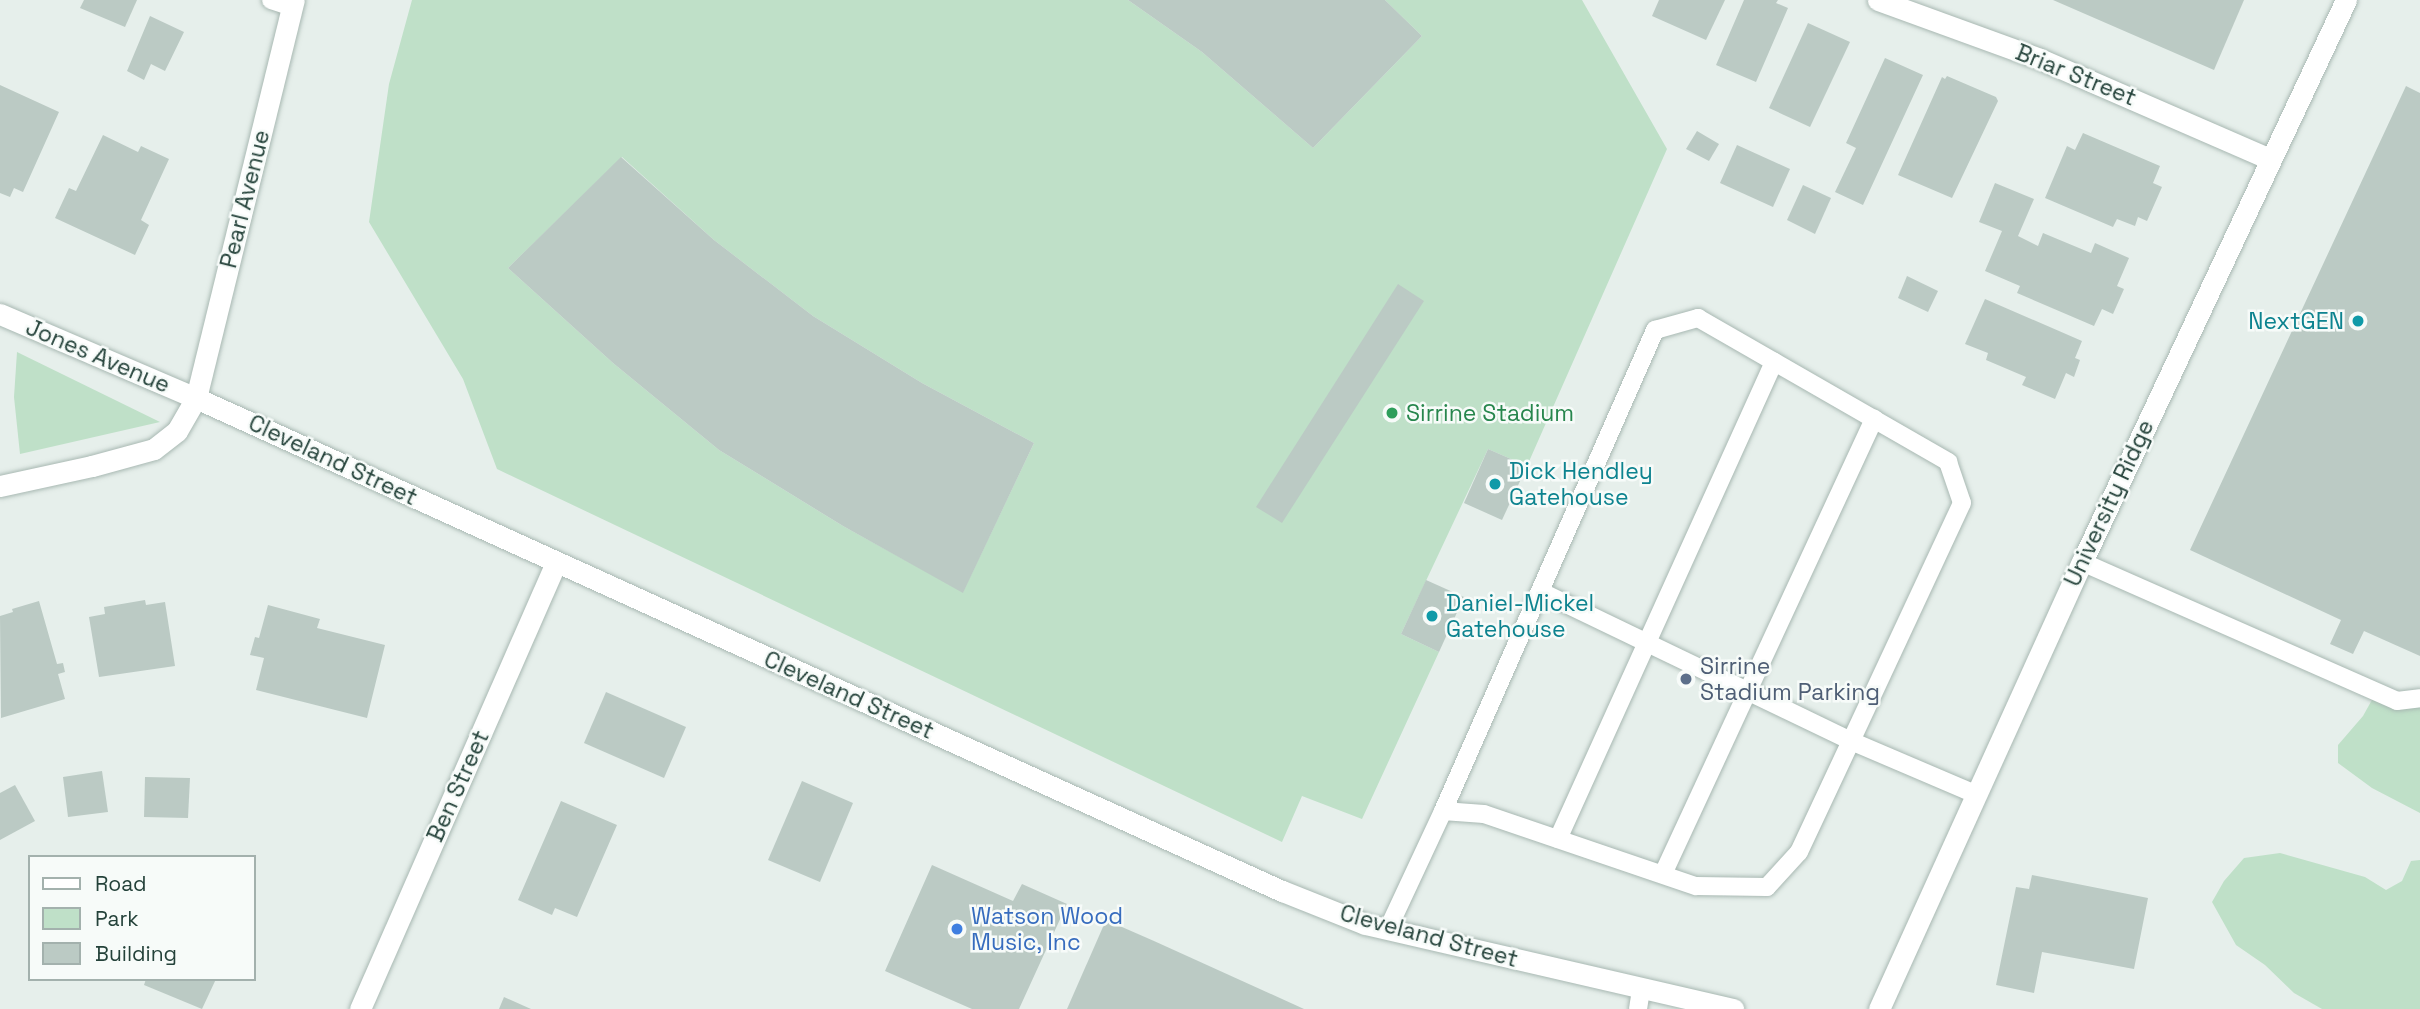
<!DOCTYPE html>
<html>
<head>
<meta charset="utf-8">
<style>
  body { margin:0 }
  #map { position:relative; width:2420px; height:1009px; overflow:hidden; background:#e6efeb; font-family:"Space Grotesk",sans-serif }
  div>[style] { position:absolute }
  .green>* { inset:0; background:#bfe0c8 }
  .building>* { inset:0; background:#bbcac4 }
  .roads { filter:drop-shadow(0 0 2px #a8b8b2) drop-shadow(0 0 2px #a8b8b2) }
  .lane>* { height:18px; margin:-9px; padding:0 9px; transform-origin:9px; border-radius:9px; background:#fff }
  .street>* { height:21px; margin:-10.5px; padding:0 10.5px; transform-origin:10.5px; border-radius:10.5px; background:#fff }
  .secondary>* { height:21px; margin:-10.5px; padding:0 10.5px; transform-origin:10.5px; border-radius:10.5px; background:#fff }
  .dots>* { width:19px; height:19px; translate:-50% -50%; box-sizing:border-box; border:4px solid #f7fbf9; border-radius:50% }
  span { translate:-50% -50%; white-space:nowrap; text-align:center; line-height:1.15; -webkit-text-stroke:5px #f7fbf9; paint-order:stroke }
  .street-label { font-size:23px; color:#24423a }
  .culture-label { font-size:23px; color:#0d838f }
  .right { translate:-100% -50%; text-align:right }
  .left { translate:0 -50%; text-align:left }
  .leisure-label { font-size:23px; color:#27864d }
  .service-label { font-size:23px; color:#4e5e75 }
  .shop-label { font-size:23px; color:#366cbe }
  .legend { position:absolute; left:28px; top:855px; width:228px; height:126px; box-sizing:border-box; background:#f7fbf9; border:2px solid #a3b1ad; margin:0; padding:9px 12px; list-style:none; font-size:21px; color:#24423a }
  .legend li { display:flex; align-items:center; gap:14px; height:35px }
  .legend b { width:35px; border:2px solid #a3b1ad }
</style>
</head>
<body>
<div id="map">
  <div class="green">
    <div style="clip-path:polygon(evenodd,412px 0,1128px 0,1202px 52px,1313px 148px,1422px 36px,1385px 0,1582px 0,1667px 149px,1527px 466px,1488px 449px,1401px 634px,1439px 652px,1362px 819px,1302px 796px,1282px 842px,497px 469px,463px 379px,369px 222px,389px 84px,412px 0,622px 157px,714px 240px,813px 316px,922px 383px,1034px 443px,963px 592px,843px 526px,719px 450px,613px 363px,508px 268px,622px 157px)"></div>
    <div style="clip-path:polygon(17px 352px,160px 422px,20px 454px,14px 397px)"></div>
    <div style="clip-path:polygon(2420px 690px,2420px 813px,2372px 788px,2338px 763px,2338px 745px,2363px 716px,2373px 698px)"></div>
    <div style="clip-path:polygon(2280px 853px,2365px 877px,2386px 890px,2402px 881px,2411px 861px,2420px 860px,2420px 1009px,2322px 1009px,2294px 993px,2265px 965px,2236px 945px,2212px 902px,2224px 881px,2244px 858px)"></div>
  </div>
  <div class="building">
    <div style="clip-path:polygon(84px 0,137px 0,125px 27px,80px 8px)"></div>
    <div style="clip-path:polygon(1128px 0,1385px 0,1422px 36px,1313px 148px,1202px 52px)"></div>
    <div style="clip-path:polygon(1659px 0,1725px 0,1706px 40px,1652px 16px)"></div>
    <div style="clip-path:polygon(1744px 0,1778px 0,1776px 3px,1788px 8px,1756px 82px,1716px 65px)"></div>
    <div style="clip-path:polygon(2053px 0,2244px 0,2214px 70px)"></div>
    <div style="clip-path:polygon(150px 16px,184px 32px,165px 71px,151px 64px,144px 80px,127px 71px)"></div>
    <div style="clip-path:polygon(1808px 23px,1850px 42px,1810px 127px,1769px 108px)"></div>
    <div style="clip-path:polygon(1885px 58px,1923px 75px,1863px 205px,1835px 192px,1856px 148px,1846px 143px)"></div>
    <div style="clip-path:polygon(1947px 76px,1996px 97px,1998px 101px,1952px 198px,1898px 175px,1942px 77px,1945px 79px)"></div>
    <div style="clip-path:polygon(0 85px,59px 112px,23px 192px,14px 188px,10px 197px,0 193px)"></div>
    <div style="clip-path:polygon(2406px 86px,2420px 93px,2420px 656px,2364px 631px,2353px 654px,2330px 644px,2341px 620px,2190px 550px)"></div>
    <div style="clip-path:polygon(1697px 131px,1719px 144px,1709px 161px,1686px 149px)"></div>
    <div style="clip-path:polygon(2083px 133px,2160px 166px,2153px 183px,2162px 187px,2147px 221px,2138px 217px,2135px 226px,2117px 219px,2113px 227px,2045px 198px,2067px 146px,2075px 150px)"></div>
    <div style="clip-path:polygon(103px 135px,138px 152px,141px 146px,169px 159px,141px 220px,149px 225px,135px 255px,55px 218px,69px 188px,76px 191px)"></div>
    <div style="clip-path:polygon(1737px 145px,1790px 169px,1773px 207px,1720px 183px)"></div>
    <div style="clip-path:polygon(621px 157px,714px 240px,813px 316px,922px 383px,1034px 443px,963px 593px,843px 526px,719px 450px,613px 363px,508px 268px)"></div>
    <div style="clip-path:polygon(1995px 183px,2034px 199px,2018px 236px,2038px 246px,2043px 233px,2091px 253px,2095px 243px,2129px 258px,2117px 286px,2124px 289px,2113px 314px,2102px 309px,2094px 326px,2017px 293px,2020px 286px,1985px 271px,2002px 231px,1979px 222px)"></div>
    <div style="clip-path:polygon(1803px 185px,1831px 198px,1815px 234px,1787px 220px)"></div>
    <div style="clip-path:polygon(1907px 276px,1938px 291px,1928px 312px,1898px 298px)"></div>
    <div style="clip-path:polygon(1398px 284px,1424px 301px,1282px 523px,1256px 507px)"></div>
    <div style="clip-path:polygon(1985px 299px,2082px 341px,2075px 358px,2080px 360px,2074px 377px,2066px 373px,2055px 399px,2022px 385px,2026px 377px,1986px 360px,1988px 353px,1965px 344px)"></div>
    <div style="clip-path:polygon(1488px 449px,1527px 466px,1502px 520px,1464px 503px)"></div>
    <div style="clip-path:polygon(1426px 580px,1464px 597px,1439px 652px,1401px 634px)"></div>
    <div style="clip-path:polygon(145px 600px,146px 605px,165px 602px,175px 666px,99px 677px,89px 617px,105px 614px,104px 607px)"></div>
    <div style="clip-path:polygon(39px 601px,57px 664px,63px 663px,65px 672px,58px 674px,65px 699px,1px 718px,0 616px,13px 612px,12px 609px)"></div>
    <div style="clip-path:polygon(268px 605px,320px 619px,317px 628px,385px 645px,367px 718px,256px 690px,264px 658px,250px 655px,255px 637px,259px 638px)"></div>
    <div style="clip-path:polygon(606px 692px,686px 727px,664px 778px,584px 743px)"></div>
    <div style="clip-path:polygon(102px 771px,108px 812px,68px 817px,63px 777px)"></div>
    <div style="clip-path:polygon(145px 777px,190px 778px,188px 818px,144px 817px)"></div>
    <div style="clip-path:polygon(802px 781px,853px 803px,820px 882px,768px 860px)"></div>
    <div style="clip-path:polygon(15px 785px,35px 821px,0 840px,0 793px)"></div>
    <div style="clip-path:polygon(561px 801px,617px 825px,577px 917px,555px 908px,552px 915px,518px 900px)"></div>
    <div style="clip-path:polygon(932px 865px,1013px 901px,1022px 884px,1067px 904px,1019px 1009px,972px 1009px,885px 971px)"></div>
    <div style="clip-path:polygon(2032px 875px,2148px 898px,2134px 969px,2042px 952px,2034px 993px,1996px 985px,2016px 887px,2029px 889px)"></div>
    <div style="clip-path:polygon(1106px 920px,1154px 941px,1304px 1009px,1067px 1009px)"></div>
    <div style="clip-path:polygon(146px 979px,216px 979px,202px 1009px,144px 985px)"></div>
    <div style="clip-path:polygon(504px 997px,531px 1009px,499px 1009px)"></div>
  </div>
  <div class="roads">
    <div class="lane">
      <div style="left:271px;top:0;width:22px;rotate:18deg"></div>
      <div style="left:2082px;top:562px;width:344px;rotate:23.8deg"></div>
      <div style="left:2397px;top:701px;width:23px;rotate:-7deg"></div>
      <div style="left:1443px;top:811px;width:526px;rotate:-66.21deg"></div>
      <div style="left:1655px;top:330px;width:45px;rotate:-15.6deg"></div>
      <div style="left:1698px;top:318px;width:289px;rotate:29.9deg"></div>
      <div style="left:1948px;top:462px;width:43px;rotate:71.1deg"></div>
      <div style="left:1962px;top:503px;width:263px;rotate:115deg"></div>
      <div style="left:1851px;top:741px;width:345px;rotate:-154.3deg"></div>
      <div style="left:1558px;top:839px;width:524px;rotate:-65.64deg"></div>
      <div style="left:1663px;top:874px;width:502px;rotate:-65.12deg"></div>
      <div style="left:1388px;top:929px;width:130px;rotate:-65deg"></div>
      <div style="left:1443px;top:811px;width:41px;rotate:4.2deg"></div>
      <div style="left:1484px;top:814px;width:224px;rotate:18.8deg"></div>
      <div style="left:1696px;top:886px;width:71px;rotate:0.8deg"></div>
      <div style="left:1767px;top:887px;width:47px;rotate:-47.6deg"></div>
      <div style="left:1799px;top:852px;width:123px;rotate:-64.9deg"></div>
      <div style="left:1851px;top:741px;width:135px;rotate:23.1deg"></div>
      <div style="left:1638px;top:1009px;width:20px;rotate:-81deg"></div>
    </div>
    <div class="street">
      <div style="left:1878px;top:0;width:172px;rotate:20deg"></div>
      <div style="left:2040px;top:59px;width:251px;rotate:23.5deg"></div>
      <div style="left:0;top:314px;width:213px;rotate:23.2deg"></div>
      <div style="left:196px;top:398px;width:410px;rotate:-76.2deg"></div>
      <div style="left:360px;top:1009px;width:488px;rotate:-66.3deg"></div>
    </div>
    <div class="secondary">
      <div style="left:0;top:486px;width:94px;rotate:-12.3deg"></div>
      <div style="left:92px;top:466px;width:64px;rotate:-15.3deg"></div>
      <div style="left:154px;top:449px;width:29px;rotate:-38deg"></div>
      <div style="left:177px;top:431px;width:38px;rotate:-60deg"></div>
      <div style="left:196px;top:398px;width:1193px;rotate:24.42deg"></div>
      <div style="left:1282px;top:891px;width:89px;rotate:21.7deg"></div>
      <div style="left:1365px;top:924px;width:378px;rotate:13deg"></div>
      <div style="left:1879px;top:1009px;width:491px;rotate:-65.6deg"></div>
      <div style="left:2082px;top:562px;width:621px;rotate:-64.84deg"></div>
    </div>
  </div>
  <div class="dots">
    <div style="left:2358px;top:321px;background:#0f9aa8"></div>
    <div style="left:1392px;top:413px;background:#2e9e5b"></div>
    <div style="left:1495px;top:484px;background:#0f9aa8"></div>
    <div style="left:1432px;top:616px;background:#0f9aa8"></div>
    <div style="left:1686px;top:679px;background:#5c6f8a"></div>
    <div style="left:957px;top:929px;background:#3f7fe0"></div>
  </div>
  <div class="street-label">
    <span style="left:2076px;top:75px;rotate:22deg">Briar Street</span>
    <span style="left:245px;top:199px;rotate:-76deg">Pearl Avenue</span>
    <span style="left:98px;top:356px;rotate:23deg">Jones Avenue</span>
    <span style="left:333px;top:460px;rotate:25deg">Cleveland Street</span>
    <span style="left:2109px;top:503px;rotate:-65deg">University Ridge</span>
    <span style="left:849px;top:695px;rotate:24deg">Cleveland Street</span>
    <span style="left:458px;top:786px;rotate:-66deg">Ben Street</span>
    <span style="left:1429px;top:936px;rotate:15deg">Cleveland Street</span>
  </div>
  <div class="culture-label">
    <span class="right" style="left:2344px;top:321px">NextGEN</span>
    <span class="left" style="left:1509px;top:484px">Dick Hendley<br>Gatehouse</span>
    <span class="left" style="left:1446px;top:616px">Daniel-Mickel<br>Gatehouse</span>
  </div>
  <div class="leisure-label">
    <span class="left" style="left:1406px;top:413px">Sirrine Stadium</span>
  </div>
  <div class="service-label">
    <span class="left" style="left:1700px;top:679px">Sirrine<br>Stadium Parking</span>
  </div>
  <div class="shop-label">
    <span class="left" style="left:971px;top:929px">Watson Wood<br>Music, Inc</span>
  </div>
  <ul class="legend">
  <li><b style="height:9px;background:#fff"></b>Road</li>
  <li><b style="height:19px;background:#bfe0c8"></b>Park</li>
  <li><b style="height:19px;background:#bbcac4"></b>Building</li>
  </ul>
</div>
</body>
</html>
